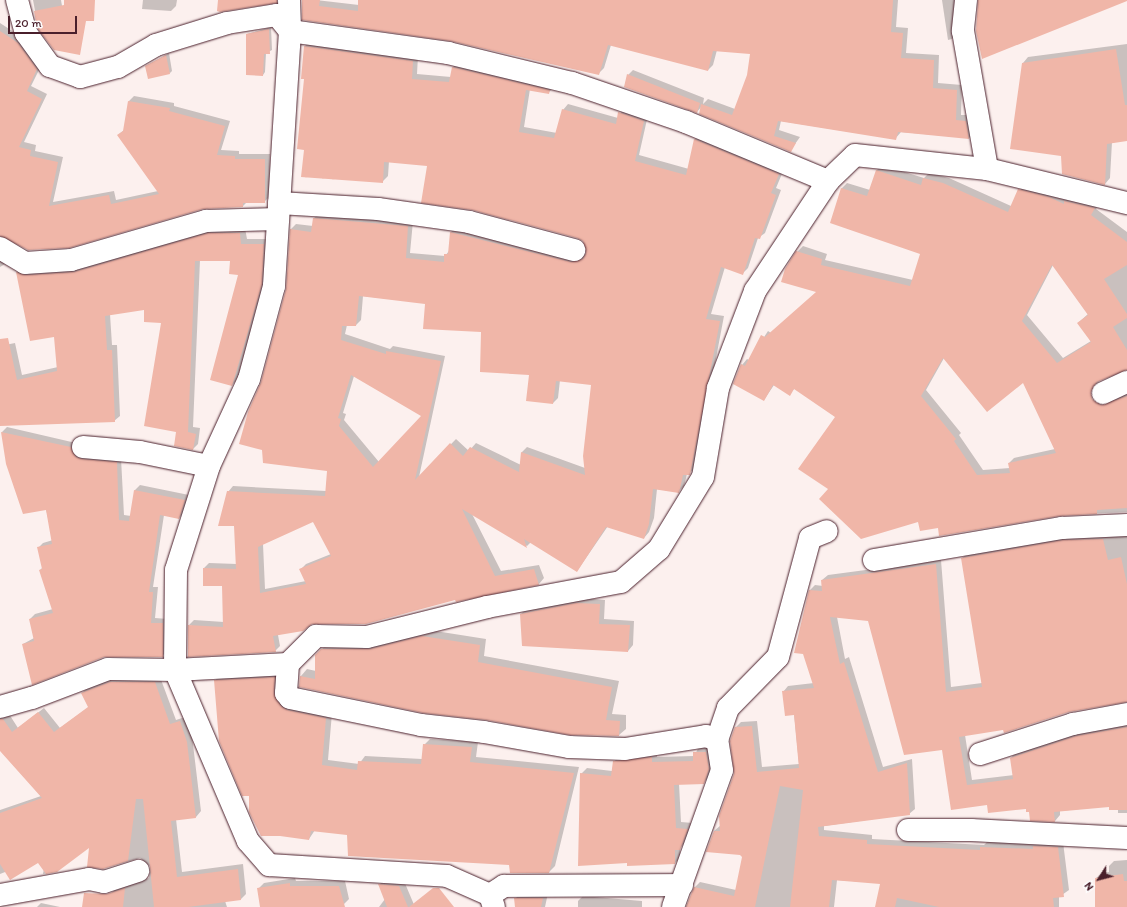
<!DOCTYPE html>
<html>
<head>
<meta charset="utf-8">
<style>
  body { margin:0 }
  #map { position:relative; width:1127px; height:907px; overflow:hidden; background:#fcf0ee; font-family:Itim,sans-serif }
  div>[style] { position:absolute }
  .shadow>* { inset:0; background:#0003 }
  .building>* { inset:0; background:#f0b6a8 }
  .roads { filter:drop-shadow(0 0 1px #4a1f2b) drop-shadow(0 0 1px #4a1f2b) }
  .minor>* { height:22px; margin:-11px; padding:0 11px; transform-origin:11px; border-radius:11px; background:#fff }
  span { translate:-50% -50%; white-space:nowrap; text-align:center; line-height:1.15; -webkit-text-stroke:3px #fff; paint-order:stroke }
  .north { position:absolute; left:1079px; top:859px; width:40px; height:40px; -webkit-text-stroke:3px #fff; paint-order:stroke; rotate:234deg; font-size:11px; font-weight:700; line-height:16px; text-align:center; color:#4a1f2b }
  .north::after { content:''; display:block; margin:auto; width:14px; height:18px; background:#4a1f2b; clip-path:polygon(50% 0,100% 100%,50% 72%,0 100%) }
  .scale { position:absolute; left:8px; top:16px; width:69px; height:18px; box-sizing:border-box; border:2px solid #4a1f2b; border-top:0; padding-left:5px; font-size:12px; line-height:14px; white-space:nowrap; color:#4a1f2b; -webkit-text-stroke:3px #fff; paint-order:stroke }
</style>
</head>
<body>
<div id="map">
  <div class="shadow">
    <div style="clip-path:polygon(33px 0,61px 0,69px 47px,38px 27px)"></div>
    <div style="clip-path:polygon(143px 0,177px 0,176px 6px,171px 11px,142px 9px)"></div>
    <div style="clip-path:polygon(316px 0,359px 5px,359px 0,898px 0,896px 27px,908px 28px,906px 53px,939px 55px,938px 83px,962px 85px,961px 115px,971px 115px,974px 133px,969px 138px,901px 132px,895px 139px,781px 121px,779px 130px,800px 137px,790px 151px,702px 106px,697px 112px,628px 75px,633px 70px,704px 98px,703px 104px,708px 99px,735px 109px,748px 76px,752px 53px,717px 50px,713px 65px,708px 70px,611px 45px,604px 68px,598px 74px,450px 40px,306px 20px)"></div>
    <div style="clip-path:polygon(942px 0,958px 0,957px 34px,952px 39px,948px 40px)"></div>
    <div style="clip-path:polygon(0 23px,23px 38px,42px 64px,31px 86px,47px 94px,24px 142px,36px 145px,35px 151px,63px 157px,53px 202px,114px 191px,116px 200px,158px 191px,118px 135px,124px 130px,129px 101px,134px 96px,174px 103px,174px 106px,230px 121px,221px 150px,239px 151px,239px 154px,270px 154px,269px 197px,264px 202px,247px 202px,243px 206px,202px 208px,0 236px)"></div>
    <div style="clip-path:polygon(271px 27px,272px 50px,266px 53px,265px 72px,263px 75px,247px 34px)"></div>
    <div style="clip-path:polygon(evenodd,310px 41px,418px 56px,417px 74px,451px 77px,453px 67px,458px 62px,554px 87px,549px 92px,530px 89px,524px 127px,557px 133px,563px 110px,568px 104px,618px 118px,624px 107px,648px 115px,639px 155px,689px 169px,695px 139px,700px 134px,784px 169px,776px 188px,781px 190px,765px 233px,758px 238px,748px 268px,743px 273px,725px 267px,711px 314px,724px 316px,695px 469px,687px 474px,684px 486px,678px 492px,657px 489px,654px 518px,649px 532px,644px 538px,608px 526px,577px 571px,531px 542px,527px 546px,472px 514px,501px 571px,539px 565px,544px 578px,539px 584px,457px 601px,456px 599px,311px 623px,278px 635px,280px 646px,275px 651px,189px 625px,194px 620px,224px 622px,223px 585px,204px 568px,209px 563px,237px 564px,235px 525px,228px 492px,233px 486px,326px 491px,328px 470px,262px 383px,287px 289px,291px 229px,296px 224px,313px 226px,314px 218px,320px 213px,413px 221px,410px 253px,445px 256px,449px 251px,451px 232px,457px 227px,577px 257px,587px 253px,584px 241px,429px 165px,389px 161px,388px 176px,382px 182px,305px 149px,305px 78px,302px 78px,305px 46px,310px 41px,363px 296px,426px 303px,483px 331px,530px 374px,553px 403px,558px 398px,560px 380px,592px 384px,585px 468px,527px 447px,522px 452px,521px 465px,476px 443px,469px 451px,456px 439px,419px 477px,445px 356px,393px 346px,390px 349px,345px 334px,347px 325px,356px 325px,361px 320px,363px 296px,310px 41px,354px 376px,423px 416px,379px 462px,344px 420px,346px 414px,343px 413px,354px 376px,310px 41px,313px 521px,331px 554px,306px 564px,301px 569px,306px 581px,265px 589px,263px 544px,313px 521px)"></div>
    <div style="clip-path:polygon(1127px 44px,1127px 140px,1112px 142px,1110px 178px,1105px 184px,1062px 155px,1023px 63px,1028px 57px)"></div>
    <div style="clip-path:polygon(169px 53px,172px 71px,170px 73px,146px 66px)"></div>
    <div style="clip-path:polygon(evenodd,882px 165px,924px 178px,929px 173px,949px 178px,1011px 206px,1024px 184px,1099px 203px,1096px 209px,1127px 232px,1127px 364px,1100px 380px,1090px 391px,1059px 414px,1127px 394px,1127px 512px,1061px 515px,939px 526px,919px 521px,829px 489px,836px 417px,795px 388px,789px 394px,774px 385px,764px 400px,742px 365px,747px 359px,749px 360px,768px 331px,771px 333px,817px 292px,797px 252px,803px 246px,827px 254px,825px 260px,913px 280px,921px 253px,831px 222px,842px 188px,847px 183px,870px 190px,877px 170px,882px 165px,1053px 265px,1088px 314px,1078px 323px,1091px 341px,1063px 358px,1027px 315px,1053px 265px,882px 165px,944px 358px,1023px 381px,1055px 449px,1014px 458px,1009px 463px,1010px 468px,983px 470px,959px 435px,961px 433px,926px 390px,944px 358px)"></div>
    <div style="clip-path:polygon(214px 228px,245px 228px,247px 239px,269px 239px,267px 278px,237px 380px,232px 385px,240px 274px,231px 260px,200px 260px,193px 427px,200px 428px,198px 444px,193px 449px,177px 431px,163px 322px,145px 309px,110px 314px,112px 345px,117px 345px,120px 416px,114px 421px,0 425px,0 346px,15px 343px,22px 375px,58px 367px,55px 336px,17px 272px,22px 267px)"></div>
    <div style="clip-path:polygon(0 253px,10px 261px,0 267px)"></div>
    <div style="clip-path:polygon(7px 427px,76px 443px,121px 458px,124px 515px,131px 516px,135px 490px,140px 485px,189px 495px,184px 513px,179px 518px,164px 515px,153px 587px,158px 587px,155px 618px,168px 619px,167px 651px,162px 656px,23px 644px,34px 638px,30px 619px,35px 614px,53px 609px,40px 570px,43px 567px,38px 548px,43px 543px,53px 540px,46px 509px,7px 464px,2px 432px)"></div>
    <div style="clip-path:polygon(1127px 533px,1127px 701px,1069px 711px,1004px 729px,965px 735px,972px 780px,1014px 775px,1011px 758px,1016px 752px,1082px 731px,1127px 723px,1127px 813px,1118px 813px,1118px 809px,1110px 806px,1060px 811px,1060px 815px,1055px 821px,1027px 808px,988px 804px,952px 809px,943px 749px,869px 620px,837px 617px,845px 659px,849px 657px,883px 767px,912px 759px,915px 809px,909px 814px,824px 826px,824px 830px,872px 835px,872px 839px,984px 845px,987px 842px,1063px 842px,1069px 890px,1059px 897px,1059px 907px,876px 907px,881px 883px,837px 880px,834px 907px,686px 907px,695px 887px,700px 882px,736px 890px,744px 857px,714px 831px,721px 825px,735px 774px,735px 728px,741px 722px,757px 721px,762px 767px,799px 764px,794px 713px,783px 692px,788px 686px,814px 683px,810px 590px,815px 585px,823px 586px,822px 580px,828px 575px,941px 560px,951px 687px,982px 683px,962px 558px,968px 553px,1070px 535px)"></div>
    <div style="clip-path:polygon(582px 598px,605px 600px,604px 619px,634px 621px,633px 645px,628px 651px,521px 614px,526px 609px)"></div>
    <div style="clip-path:polygon(429px 630px,486px 639px,484px 656px,619px 681px,612px 714px,626px 715px,626px 729px,619px 735px,300px 686px,301px 676px,307px 669px,316px 671px,316px 655px,329px 642px)"></div>
    <div style="clip-path:polygon(280px 672px,279px 687px,332px 713px,328px 760px,359px 764px,365px 756px,422px 759px,424px 745px,430px 739px,478px 742px,476px 757px,579px 767px,555px 866px,549px 872px,348px 834px,315px 830px,309px 839px,250px 795px,215px 681px,220px 675px)"></div>
    <div style="clip-path:polygon(116px 677px,160px 677px,176px 720px,185px 717px,192px 736px,201px 811px,196px 817px,176px 819px,182px 872px,243px 864px,246px 894px,241px 899px,225px 901px,227px 907px,114px 907px,111px 894px,116px 888px,149px 878px,151px 867px,140px 858px,105px 868px,100px 844px,86px 846px,57px 871px,43px 874px,46px 856px,0 874px,0 810px,41px 796px,0 750px,0 712px,9px 714px,18px 728px,44px 708px,60px 728px,89px 707px,82px 693px,87px 688px)"></div>
    <div style="clip-path:polygon(699px 747px,712px 747px,714px 763px,709px 777px,703px 783px,679px 784px,681px 822px,693px 823px,685px 843px,680px 848px,680px 858px,675px 863px,581px 774px,587px 768px,612px 771px,614px 762px,619px 756px,657px 752px,657px 757px,694px 756px)"></div>
    <div style="clip-path:polygon(1127px 860px,1127px 907px,1096px 907px,1096px 878px,1102px 873px,1109px 872px,1109px 866px,1114px 861px)"></div>
    <div style="clip-path:polygon(295px 878px,296px 881px,345px 881px,349px 899px,344px 904px,326px 907px,261px 907px,258px 889px,264px 883px)"></div>
    <div style="clip-path:polygon(384px 880px,404px 881px,415px 907px,379px 907px,385px 899px,379px 885px)"></div>
    <div style="clip-path:polygon(521px 893px,548px 893px,545px 907px,516px 907px,515px 899px)"></div>
    <div style="clip-path:polygon(583px 896px,642px 901px,642px 907px,578px 907px,578px 901px)"></div>
    <div style="clip-path:polygon(41px 903px,60px 907px,37px 907px)"></div>
  </div>
  <div class="building">
    <div style="clip-path:polygon(64px 0,95px 0,94px 21px,86px 21px,80px 55px,54px 50px,37px 28px,34px 11px,64px 5px)"></div>
    <div style="clip-path:polygon(218px 0,277px 0,277px 3px,220px 12px,217px 11px)"></div>
    <div style="clip-path:polygon(302px 0,320px 0,319px 6px,358px 11px,358px 0,893px 0,891px 32px,903px 33px,901px 58px,934px 60px,933px 88px,957px 90px,956px 120px,966px 121px,969px 139px,898px 132px,896px 140px,778px 121px,774px 136px,796px 143px,791px 152px,699px 114px,701px 104px,732px 115px,747px 75px,750px 54px,713px 51px,708px 71px,608px 45px,599px 75px,450px 41px,302px 20px)"></div>
    <div style="clip-path:polygon(978px 0,1127px 0,1127px 1px,982px 59px,976px 31px)"></div>
    <div style="clip-path:polygon(269px 29px,270px 54px,264px 54px,263px 76px,246px 75px,246px 34px)"></div>
    <div style="clip-path:polygon(0 31px,18px 43px,37px 69px,27px 91px,42px 99px,19px 147px,31px 150px,30px 156px,58px 162px,49px 206px,109px 195px,111px 204px,159px 194px,117px 135px,123px 131px,128px 101px,170px 108px,169px 111px,225px 126px,217px 155px,235px 156px,235px 159px,265px 159px,265px 203px,243px 203px,243px 207px,203px 209px,69px 248px,28px 250px,0 236px)"></div>
    <div style="clip-path:polygon(evenodd,304px 46px,413px 61px,412px 79px,449px 82px,452px 67px,550px 90px,549px 94px,526px 90px,519px 132px,554px 138px,562px 109px,616px 124px,618px 112px,644px 121px,635px 161px,686px 175px,694px 139px,779px 174px,771px 193px,776px 195px,760px 239px,755px 238px,743px 275px,721px 267px,706px 319px,720px 321px,690px 475px,683px 475px,679px 493px,653px 489px,649px 524px,644px 539px,606px 527px,577px 572px,524px 539px,527px 548px,462px 509px,495px 576px,534px 569px,539px 585px,456px 602px,455px 600px,366px 624px,312px 624px,303px 631px,273px 636px,276px 652px,188px 657px,188px 625px,223px 627px,222px 586px,203px 586px,203px 568px,236px 569px,234px 526px,218px 526px,227px 491px,325px 496px,327px 471px,263px 463px,262px 450px,239px 444px,248px 412px,261px 382px,286px 289px,290px 229px,311px 232px,313px 218px,408px 226px,406px 258px,444px 262px,444px 254px,448px 254px,450px 232px,571px 262px,583px 259px,586px 253px,583px 241px,577px 238px,472px 210px,421px 203px,427px 166px,384px 162px,383px 183px,301px 177px,304px 150px,297px 149px,304px 79px,301px 79px,304px 46px,359px 296px,425px 304px,423px 329px,481px 332px,480px 372px,529px 375px,526px 401px,553px 404px,556px 381px,591px 385px,583px 456px,585px 475px,521px 452px,519px 472px,470px 447px,463px 456px,450px 443px,415px 480px,441px 361px,386px 351px,386px 354px,341px 340px,342px 326px,356px 326px,359px 296px,304px 46px,351px 375px,421px 416px,373px 467px,339px 426px,341px 419px,338px 418px,351px 375px,304px 46px,313px 522px,331px 556px,299px 569px,306px 584px,260px 593px,258px 547px,313px 522px)"></div>
    <div style="clip-path:polygon(1116px 49px,1125px 105px,1127px 105px,1127px 141px,1107px 144px,1105px 185px,1062px 174px,1061px 156px,1010px 149px,1022px 63px)"></div>
    <div style="clip-path:polygon(166px 55px,170px 74px,148px 79px,145px 66px)"></div>
    <div style="clip-path:polygon(627px 74px,700px 103px,697px 113px,624px 87px)"></div>
    <div style="clip-path:polygon(evenodd,876px 170px,921px 185px,923px 178px,943px 183px,1008px 212px,1018px 189px,1049px 197px,1064px 204px,1064px 201px,1095px 208px,1091px 215px,1127px 242px,1127px 265px,1104px 279px,1127px 314px,1127px 318px,1113px 327px,1127px 350px,1127px 370px,1097px 382px,1091px 392px,1092px 399px,1101px 405px,1127px 396px,1127px 508px,1097px 510px,1097px 514px,1060px 516px,939px 536px,938px 528px,920px 531px,918px 522px,861px 539px,819px 499px,828px 489px,798px 469px,835px 417px,794px 389px,790px 396px,773px 385px,764px 401px,733px 384px,741px 364px,745px 366px,761px 335px,765px 337px,816px 292px,781px 282px,785px 269px,796px 251px,822px 259px,821px 265px,910px 286px,920px 254px,830px 223px,841px 188px,867px 196px,876px 170px,1052px 265px,1088px 315px,1077px 323px,1091px 342px,1057px 363px,1022px 321px,1052px 265px,876px 170px,943px 358px,987px 412px,1023px 383px,1056px 453px,1008px 463px,1010px 473px,977px 475px,954px 441px,956px 439px,921px 396px,943px 358px)"></div>
    <div style="clip-path:polygon(208px 233px,240px 233px,241px 244px,264px 244px,262px 284px,232px 386px,210px 380px,238px 275px,229px 274px,230px 261px,195px 261px,188px 432px,196px 434px,193px 450px,174px 446px,176px 432px,144px 426px,161px 323px,144px 322px,144px 310px,105px 316px,107px 350px,112px 350px,115px 422px,0 426px,0 339px,8px 338px,17px 380px,57px 371px,54px 337px,30px 341px,16px 272px,26px 275px,74px 272px)"></div>
    <div style="clip-path:polygon(1px 432px,71px 447px,76px 457px,82px 459px,117px 462px,119px 520px,129px 521px,134px 490px,185px 500px,179px 519px,160px 515px,149px 592px,153px 592px,151px 623px,163px 623px,163px 657px,104px 657px,32px 685px,22px 644px,34px 641px,29px 619px,53px 613px,39px 570px,42px 569px,37px 547px,52px 544px,46px 510px,23px 514px,6px 464px)"></div>
    <div style="clip-path:polygon(1103px 539px,1108px 560px,1121px 557px,1127px 584px,1127px 702px,1069px 712px,1004px 733px,1003px 730px,959px 737px,967px 785px,1013px 779px,1010px 758px,1076px 736px,1127px 727px,1127px 810px,1109px 810px,1109px 807px,1054px 812px,1055px 822px,1030px 821px,1029px 812px,1026px 812px,1026px 809px,988px 813px,987px 805px,951px 810px,942px 750px,904px 755px,868px 621px,830px 617px,840px 664px,844px 662px,878px 772px,907px 763px,910px 815px,818px 827px,819px 836px,867px 840px,867px 844px,980px 850px,980px 847px,1033px 849px,1033px 846px,1058px 847px,1064px 897px,1053px 898px,1054px 907px,939px 907px,897px 898px,895px 907px,875px 907px,880px 884px,832px 880px,829px 907px,790px 907px,803px 790px,780px 786px,755px 907px,686px 907px,694px 887px,734px 896px,742px 857px,740px 855px,706px 852px,714px 831px,720px 831px,719px 816px,734px 774px,730px 741px,735px 727px,752px 726px,757px 772px,799px 768px,794px 715px,785px 716px,782px 691px,814px 688px,803px 654px,794px 653px,809px 590px,822px 591px,821px 580px,936px 564px,946px 692px,982px 687px,961px 558px,1063px 540px)"></div>
    <div style="clip-path:polygon(576px 603px,600px 604px,599px 624px,630px 625px,628px 652px,522px 646px,520px 614px)"></div>
    <div style="clip-path:polygon(422px 636px,480px 645px,478px 662px,612px 687px,606px 720px,620px 721px,619px 736px,570px 735px,486px 720px,423px 713px,299px 687px,300px 676px,315px 679px,315px 655px,321px 649px,370px 649px)"></div>
    <div style="clip-path:polygon(275px 677px,274px 693px,281px 706px,287px 710px,326px 718px,322px 765px,357px 770px,358px 761px,421px 764px,423px 744px,472px 747px,470px 762px,574px 773px,549px 873px,510px 873px,509px 865px,348px 856px,347px 835px,311px 831px,309px 840px,280px 836px,261px 836px,249px 812px,249px 796px,242px 796px,219px 741px,214px 680px)"></div>
    <div style="clip-path:polygon(110px 682px,155px 682px,170px 724px,180px 721px,187px 742px,196px 818px,171px 821px,177px 877px,238px 869px,241px 900px,188px 907px,154px 907px,143px 799px,136px 799px,128px 861px,103px 869px,87px 867px,89px 848px,57px 872px,46px 874px,38px 863px,10px 880px,0 864px,0 813px,42px 798px,0 751px,0 719px,3px 719px,12px 732px,38px 712px,54px 732px,88px 707px,81px 693px)"></div>
    <div style="clip-path:polygon(693px 752px,706px 752px,709px 769px,704px 784px,674px 785px,676px 828px,688px 829px,680px 850px,675px 850px,675px 864px,627px 866px,627px 863px,578px 866px,580px 773px,611px 776px,613px 761px,652px 757px,652px 762px,693px 761px)"></div>
    <div style="clip-path:polygon(1123px 874px,1124px 881px,1127px 881px,1127px 907px,1095px 907px,1095px 878px)"></div>
    <div style="clip-path:polygon(290px 883px,290px 886px,339px 886px,345px 907px,260px 907px,257px 888px)"></div>
    <div style="clip-path:polygon(378px 884px,399px 886px,408px 907px,387px 907px)"></div>
    <div style="clip-path:polygon(125px 888px,123px 907px,82px 907px,84px 893px,107px 894px)"></div>
    <div style="clip-path:polygon(433px 888px,439px 888px,454px 907px,409px 907px)"></div>
    <div style="clip-path:polygon(514px 898px,543px 898px,541px 907px,515px 907px)"></div>
  </div>
  <div class="roads">
    <div class="minor">
      <div style="left:17px;top:0;width:34px;rotate:75deg"></div>
      <div style="left:26px;top:33px;width:41px;rotate:54deg"></div>
      <div style="left:50px;top:66px;width:32px;rotate:20deg"></div>
      <div style="left:80px;top:77px;width:39px;rotate:-15deg"></div>
      <div style="left:118px;top:67px;width:44px;rotate:-30.1deg"></div>
      <div style="left:156px;top:45px;width:74px;rotate:-17.2deg"></div>
      <div style="left:227px;top:23px;width:51px;rotate:-9.1deg"></div>
      <div style="left:277px;top:15px;width:21px;rotate:51deg"></div>
      <div style="left:290px;top:31px;width:160px;rotate:7.9deg"></div>
      <div style="left:448px;top:53px;width:128px;rotate:13.6deg"></div>
      <div style="left:572px;top:83px;width:120px;rotate:18.9deg"></div>
      <div style="left:686px;top:122px;width:154px;rotate:22.6deg"></div>
      <div style="left:289px;top:0;width:31px;rotate:88deg"></div>
      <div style="left:290px;top:31px;width:256px;rotate:93.6deg"></div>
      <div style="left:274px;top:286px;width:96px;rotate:105deg"></div>
      <div style="left:249px;top:379px;width:96px;rotate:114.7deg"></div>
      <div style="left:209px;top:466px;width:109px;rotate:107.6deg"></div>
      <div style="left:176px;top:570px;width:100px;rotate:90.6deg"></div>
      <div style="left:175px;top:670px;width:186px;rotate:66.9deg"></div>
      <div style="left:248px;top:841px;width:32px;rotate:49deg"></div>
      <div style="left:269px;top:865px;width:178px;rotate:3.5deg"></div>
      <div style="left:447px;top:876px;width:47px;rotate:23.8deg"></div>
      <div style="left:490px;top:895px;width:13px;rotate:72deg"></div>
      <div style="left:966px;top:0;width:31px;rotate:96deg"></div>
      <div style="left:963px;top:31px;width:140px;rotate:80.1deg"></div>
      <div style="left:279px;top:203px;width:99px;rotate:3.5deg"></div>
      <div style="left:378px;top:209px;width:92px;rotate:8.1deg"></div>
      <div style="left:469px;top:222px;width:109px;rotate:14.9deg"></div>
      <div style="left:0;top:248px;width:29px;rotate:31deg"></div>
      <div style="left:25px;top:263px;width:46px;rotate:-3.7deg"></div>
      <div style="left:71px;top:260px;width:141px;rotate:-16.1deg"></div>
      <div style="left:206px;top:221px;width:72px;rotate:-1.6deg"></div>
      <div style="left:1103px;top:393px;width:26px;rotate:-25deg"></div>
      <div style="left:83px;top:447px;width:57px;rotate:5deg"></div>
      <div style="left:140px;top:452px;width:70px;rotate:11.5deg"></div>
      <div style="left:874px;top:560px;width:191px;rotate:-9.7deg"></div>
      <div style="left:1062px;top:528px;width:65px;rotate:-2.6deg"></div>
      <div style="left:288px;top:664px;width:29px;rotate:94deg"></div>
      <div style="left:286px;top:693px;width:6px;rotate:51deg"></div>
      <div style="left:290px;top:698px;width:134px;rotate:11.6deg"></div>
      <div style="left:421px;top:725px;width:63px;rotate:6.3deg"></div>
      <div style="left:484px;top:732px;width:86px;rotate:10deg"></div>
      <div style="left:569px;top:747px;width:56px;rotate:2deg"></div>
      <div style="left:625px;top:749px;width:82px;rotate:-9.1deg"></div>
      <div style="left:706px;top:736px;width:12px;rotate:20deg"></div>
      <div style="left:0;top:707px;width:33px;rotate:-16deg"></div>
      <div style="left:32px;top:698px;width:81px;rotate:-20.9deg"></div>
      <div style="left:108px;top:669px;width:67px;rotate:0.9deg"></div>
      <div style="left:175px;top:670px;width:113px;rotate:-3deg"></div>
      <div style="left:288px;top:664px;width:40px;rotate:-45deg"></div>
      <div style="left:316px;top:636px;width:51px;rotate:1.1deg"></div>
      <div style="left:367px;top:637px;width:124px;rotate:-14deg"></div>
      <div style="left:487px;top:607px;width:136px;rotate:-10.6deg"></div>
      <div style="left:621px;top:582px;width:50px;rotate:-41deg"></div>
      <div style="left:659px;top:549px;width:84px;rotate:-58.6deg"></div>
      <div style="left:703px;top:477px;width:90px;rotate:-80.4deg"></div>
      <div style="left:718px;top:388px;width:104px;rotate:-69.1deg"></div>
      <div style="left:755px;top:291px;width:132px;rotate:-56.4deg"></div>
      <div style="left:828px;top:181px;width:37px;rotate:-44deg"></div>
      <div style="left:855px;top:155px;width:133px;rotate:6.1deg"></div>
      <div style="left:987px;top:169px;width:144px;rotate:13.7deg"></div>
      <div style="left:980px;top:754px;width:98px;rotate:-17.9deg"></div>
      <div style="left:1073px;top:724px;width:55px;rotate:-10.5deg"></div>
      <div style="left:908px;top:830px;width:63px"></div>
      <div style="left:971px;top:830px;width:156px;rotate:2.9deg"></div>
      <div style="left:0;top:895px;width:90px;rotate:-10.2deg"></div>
      <div style="left:89px;top:879px;width:15px;rotate:11deg"></div>
      <div style="left:104px;top:882px;width:36px;rotate:-18deg"></div>
      <div style="left:490px;top:895px;width:17px;rotate:-33deg"></div>
      <div style="left:504px;top:886px;width:178px;rotate:-0.3deg"></div>
      <div style="left:673px;top:907px;width:145px;rotate:-70.3deg"></div>
      <div style="left:722px;top:770px;width:30px;rotate:-99deg"></div>
      <div style="left:717px;top:740px;width:34px;rotate:-71deg"></div>
      <div style="left:728px;top:708px;width:71px;rotate:-45.6deg"></div>
      <div style="left:778px;top:657px;width:123px;rotate:-74.9deg"></div>
      <div style="left:810px;top:538px;width:18px;rotate:-22deg"></div>
    </div>
  </div>
  <div class="north">N</div>
  <div class="scale">20 m</div>
</div>
</body>
</html>
